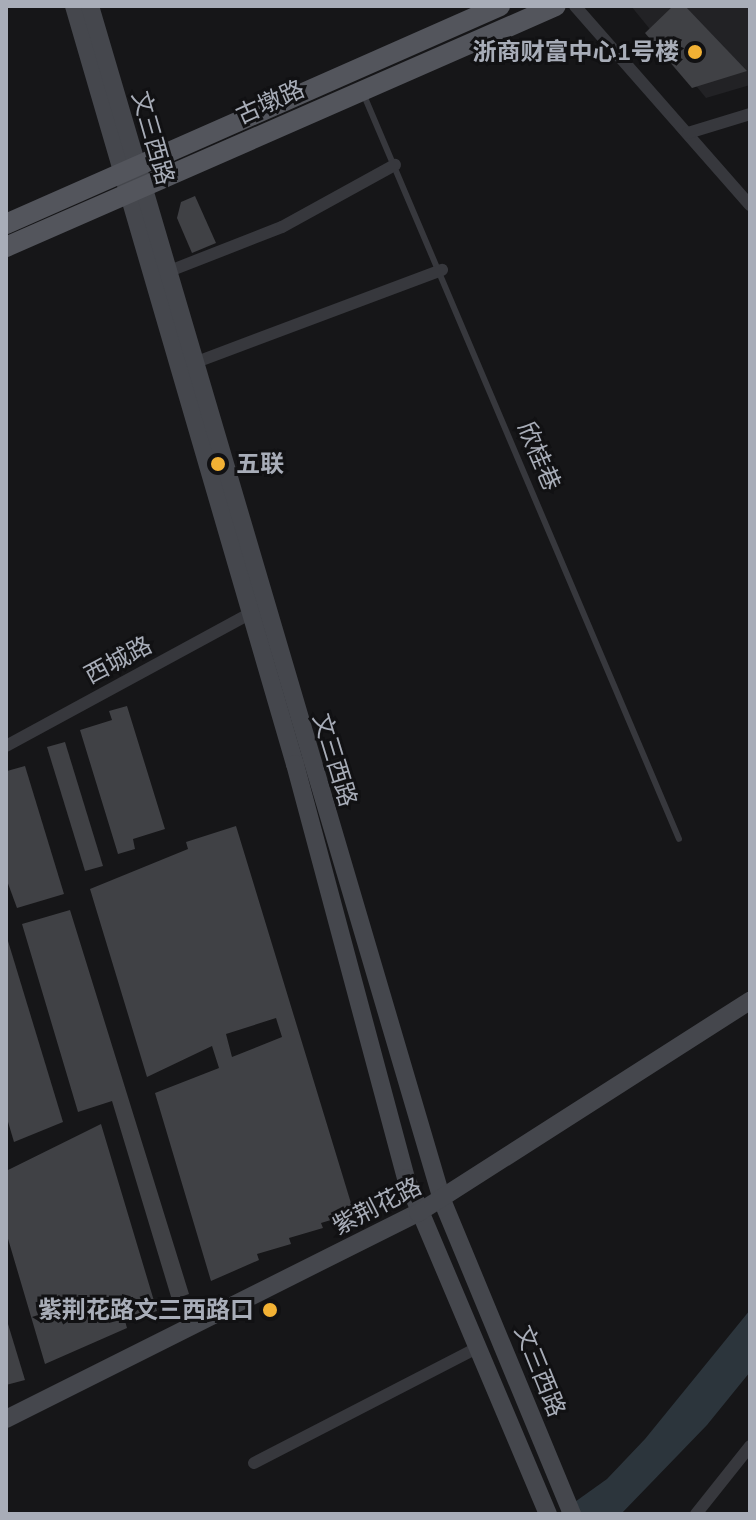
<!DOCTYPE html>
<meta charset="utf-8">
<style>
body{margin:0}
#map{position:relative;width:756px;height:1520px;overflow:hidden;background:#161618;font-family:Mulish,"Noto Sans SC",sans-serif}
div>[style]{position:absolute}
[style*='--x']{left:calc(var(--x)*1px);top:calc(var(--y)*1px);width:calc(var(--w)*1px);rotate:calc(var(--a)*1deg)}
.built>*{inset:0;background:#222225}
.water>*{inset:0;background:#2c353c}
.building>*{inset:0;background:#404145}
.lane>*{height:6px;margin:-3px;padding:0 3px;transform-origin:3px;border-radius:3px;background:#37383d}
.street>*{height:12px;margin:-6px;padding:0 6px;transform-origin:6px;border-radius:6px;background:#37383d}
.secondary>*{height:18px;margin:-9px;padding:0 9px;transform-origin:9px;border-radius:9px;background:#45474d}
.primary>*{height:20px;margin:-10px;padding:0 10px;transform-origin:10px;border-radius:10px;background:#53555c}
.dots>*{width:22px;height:22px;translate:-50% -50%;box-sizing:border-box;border:4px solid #111113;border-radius:50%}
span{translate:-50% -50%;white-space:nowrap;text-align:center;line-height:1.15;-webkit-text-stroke:6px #111113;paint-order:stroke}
.poi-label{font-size:24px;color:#a8adb8;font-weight:700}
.right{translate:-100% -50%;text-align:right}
.left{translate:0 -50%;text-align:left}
.street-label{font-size:24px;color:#a8adb8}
.frame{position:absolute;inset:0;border:8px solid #a8adb8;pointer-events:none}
</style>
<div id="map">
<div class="built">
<div style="clip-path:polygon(631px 6px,750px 6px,750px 85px,706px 98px)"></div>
</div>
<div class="water">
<div style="clip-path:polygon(750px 1310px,750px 1372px,707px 1425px,621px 1514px,558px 1514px,607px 1479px,645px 1439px)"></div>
</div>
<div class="building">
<div style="clip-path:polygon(673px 6px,685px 6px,747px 71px,692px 88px,645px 33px)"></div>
<div style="clip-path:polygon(195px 196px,216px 243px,192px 253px,177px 218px,181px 202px)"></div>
<div style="clip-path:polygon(127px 706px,165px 829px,133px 839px,135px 849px,118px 854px,80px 730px,112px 720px,109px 711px)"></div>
<div style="clip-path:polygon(65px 742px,103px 866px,85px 871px,47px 747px)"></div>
<div style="clip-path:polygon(25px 766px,64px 894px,17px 908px,6px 878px,6px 781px,7px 771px)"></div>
<div style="clip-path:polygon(evenodd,236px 826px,354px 1213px,321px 1223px,323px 1228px,289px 1238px,291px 1244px,257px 1254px,259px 1260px,211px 1281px,155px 1093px,219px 1068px,212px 1046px,147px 1077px,90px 889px,188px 849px,186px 842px,236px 826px,276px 1018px,282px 1037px,232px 1057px,226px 1034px,276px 1018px)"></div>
<div style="clip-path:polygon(70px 910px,189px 1294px,172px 1300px,112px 1101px,78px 1112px,22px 924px)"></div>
<div style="clip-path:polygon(8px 941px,63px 1122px,14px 1142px,6px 1115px)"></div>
<div style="clip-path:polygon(101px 1124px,157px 1311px,125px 1321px,127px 1328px,45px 1364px,6px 1232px,6px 1171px)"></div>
<div style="clip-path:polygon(8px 1324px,25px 1380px,6px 1385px,6px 1325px)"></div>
</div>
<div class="lane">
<div style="--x:363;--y:93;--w:810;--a:67.04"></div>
</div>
<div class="street">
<div style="--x:575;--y:6;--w:265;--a:48.7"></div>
<div style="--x:688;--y:133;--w:65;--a:-17"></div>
<div style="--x:167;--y:272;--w:123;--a:-21.4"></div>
<div style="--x:282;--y:227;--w:129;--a:-28.8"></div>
<div style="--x:194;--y:363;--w:265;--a:-20.6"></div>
<div style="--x:6;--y:746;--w:279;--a:-28.5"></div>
<div style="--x:254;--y:1463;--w:253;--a:-27.3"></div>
<div style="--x:696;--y:1514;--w:87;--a:-51.5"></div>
</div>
<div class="secondary">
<div style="--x:74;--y:6;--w:790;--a:73.75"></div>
<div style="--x:295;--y:764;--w:429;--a:75"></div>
<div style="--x:406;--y:1178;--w:365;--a:67.1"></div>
<div style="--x:90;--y:6;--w:1245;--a:73.57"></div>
<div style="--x:442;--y:1200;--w:340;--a:67.5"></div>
<div style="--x:6;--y:1419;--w:461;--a:-26.6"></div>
<div style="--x:418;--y:1213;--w:394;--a:-32.6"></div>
</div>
<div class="primary">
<div style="--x:6;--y:224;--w:540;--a:-23.81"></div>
<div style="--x:6;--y:247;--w:600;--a:-23.66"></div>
</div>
<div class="dots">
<div style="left:695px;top:52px;background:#f2b134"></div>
<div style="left:218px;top:464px;background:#f2b134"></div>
<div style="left:270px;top:1310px;background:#f2b134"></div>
</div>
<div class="poi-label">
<span class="right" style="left:679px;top:52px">浙商财富中心1号楼</span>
<span class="left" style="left:236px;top:464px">五联</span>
<span class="right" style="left:254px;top:1310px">紫荆花路文三西路口</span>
</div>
<div class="street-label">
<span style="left:270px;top:102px;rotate:-24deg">古墩路</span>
<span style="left:153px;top:138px;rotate:74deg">文三西路</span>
<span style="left:539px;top:456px;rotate:67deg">欣桂巷</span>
<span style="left:118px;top:660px;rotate:-28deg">西城路</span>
<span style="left:335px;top:760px;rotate:73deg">文三西路</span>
<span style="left:377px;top:1206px;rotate:-27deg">紫荆花路</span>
<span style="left:540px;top:1371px;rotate:68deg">文三西路</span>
</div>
<div class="frame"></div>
</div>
